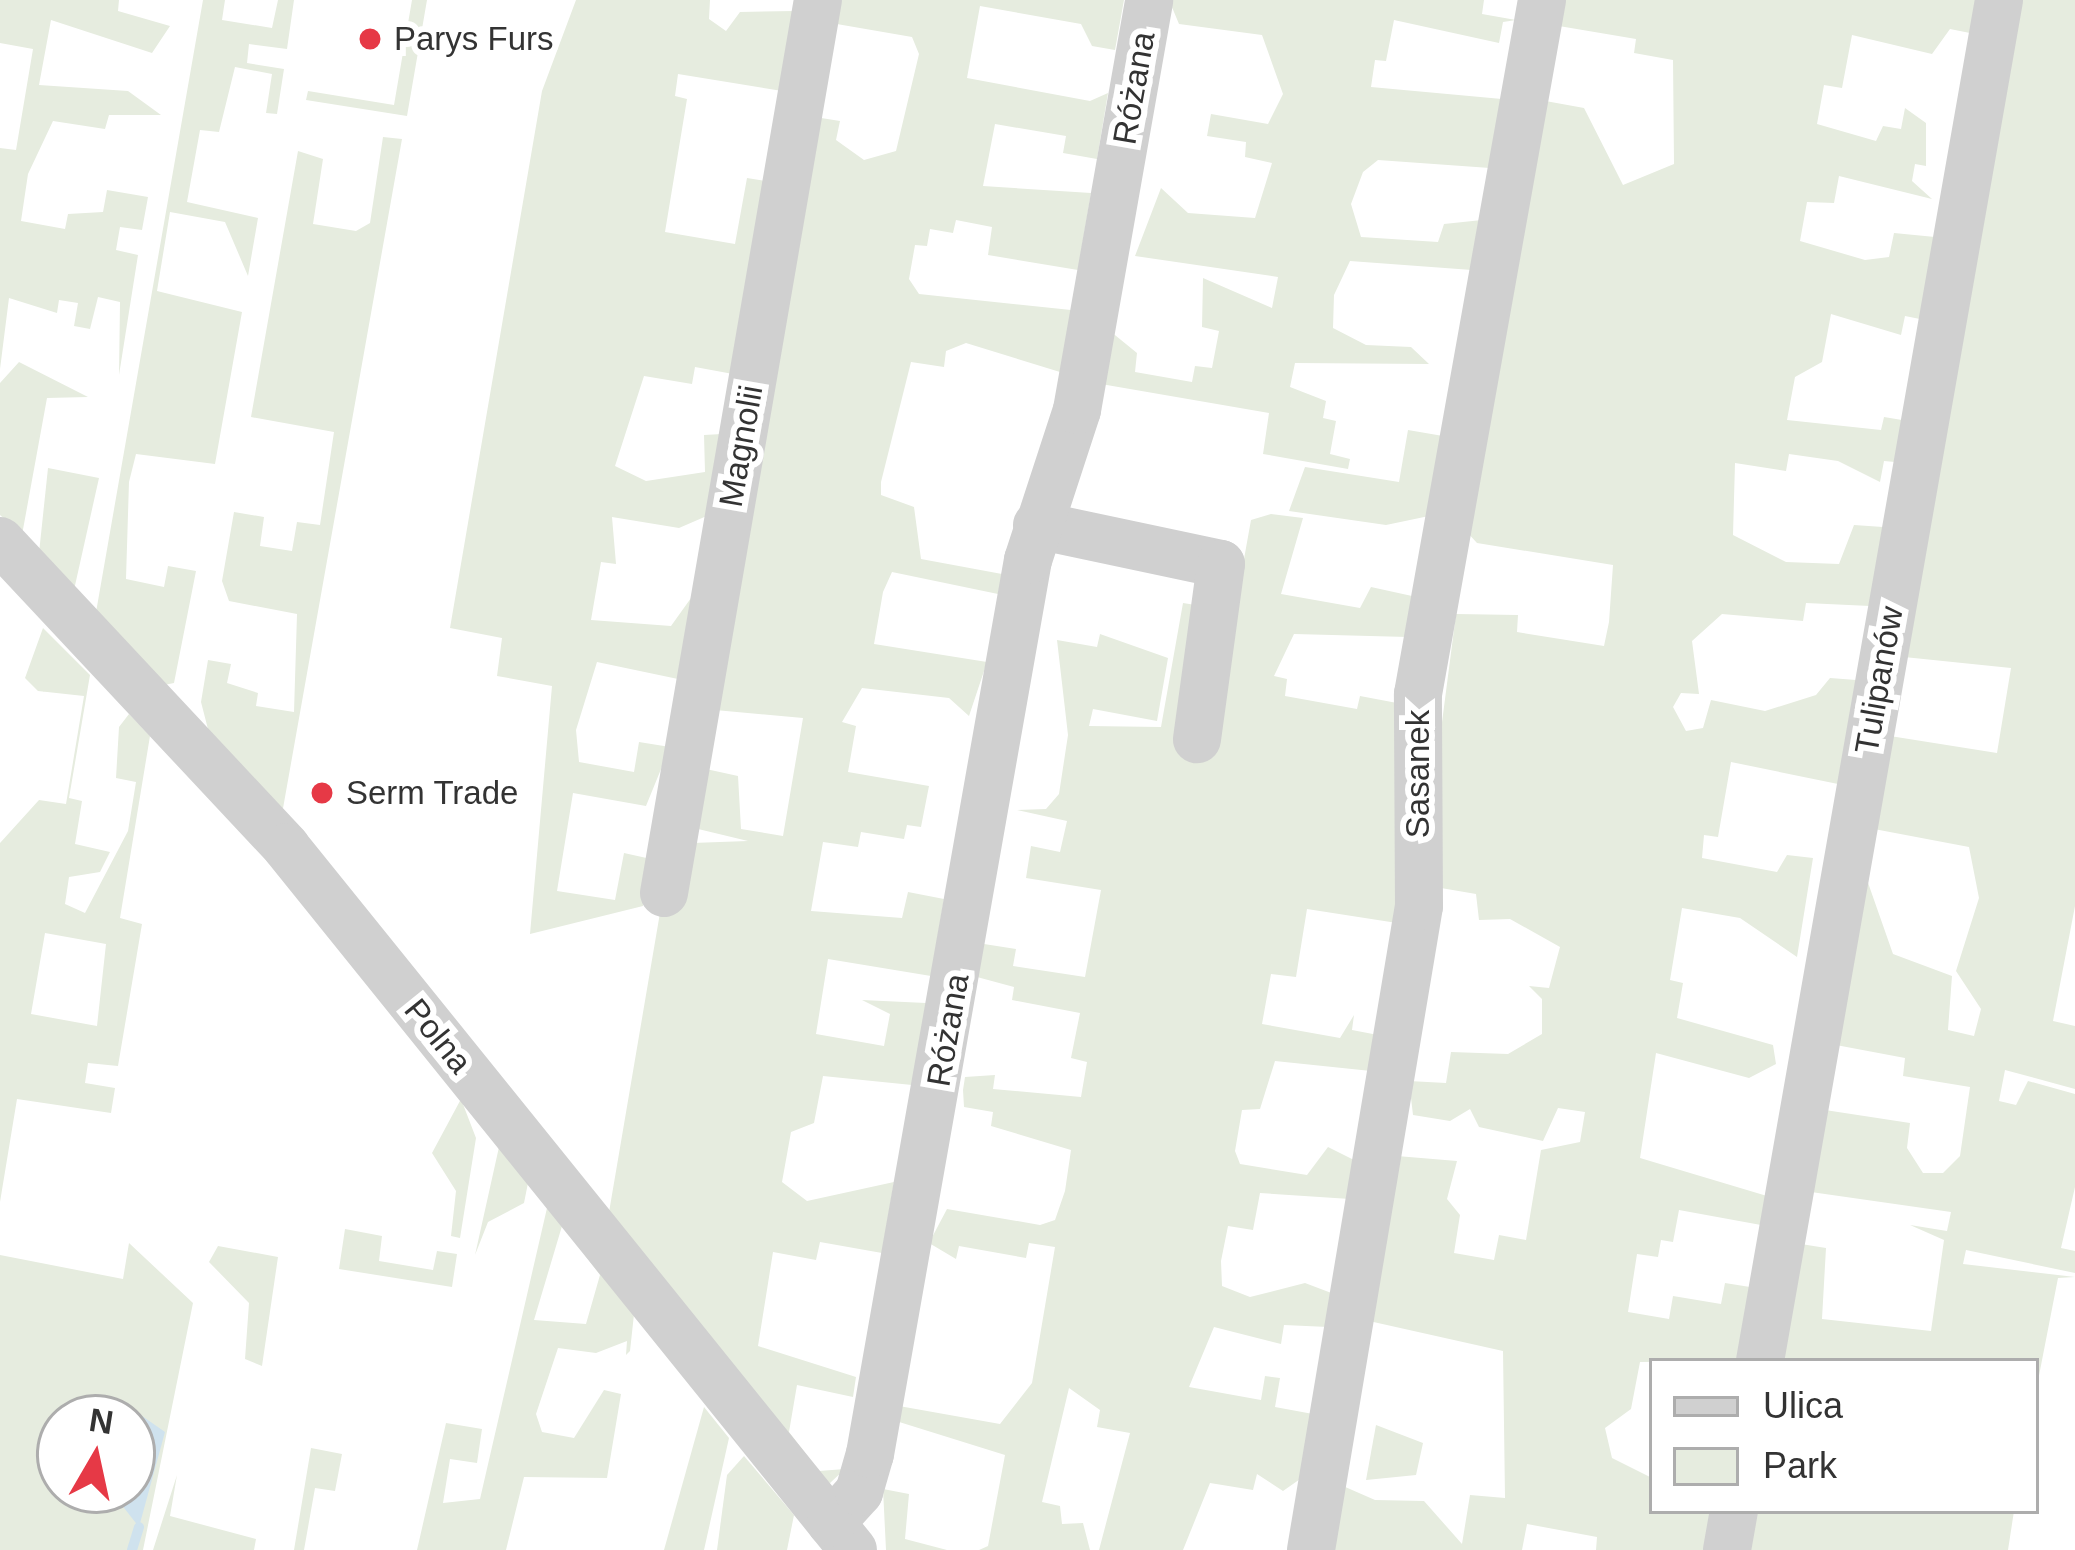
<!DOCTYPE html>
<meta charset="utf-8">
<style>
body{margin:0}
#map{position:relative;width:2075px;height:1550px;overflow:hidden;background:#fff;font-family:Helvetica,sans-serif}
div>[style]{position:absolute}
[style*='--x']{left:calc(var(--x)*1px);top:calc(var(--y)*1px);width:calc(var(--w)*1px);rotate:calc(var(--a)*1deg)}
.green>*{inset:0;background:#e6ecdf}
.water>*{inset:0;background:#cfe2ee}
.stream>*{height:10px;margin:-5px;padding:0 5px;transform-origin:5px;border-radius:5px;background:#cfe2ee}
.minor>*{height:48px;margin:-24px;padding:0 24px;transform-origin:24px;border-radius:24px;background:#d0d0d0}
.dots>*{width:33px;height:33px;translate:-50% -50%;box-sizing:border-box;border:6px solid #fff;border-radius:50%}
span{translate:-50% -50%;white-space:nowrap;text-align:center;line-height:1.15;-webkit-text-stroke:12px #fff;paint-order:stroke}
.poi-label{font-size:33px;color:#333}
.left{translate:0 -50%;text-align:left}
.street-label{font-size:33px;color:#333}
.legend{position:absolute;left:1649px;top:1358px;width:390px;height:156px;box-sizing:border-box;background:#fff;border:3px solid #adadad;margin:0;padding:15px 21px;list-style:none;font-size:36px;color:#333}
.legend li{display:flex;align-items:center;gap:24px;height:60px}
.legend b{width:60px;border:3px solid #adadad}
.north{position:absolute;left:36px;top:1394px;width:120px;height:120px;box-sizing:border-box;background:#fff;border:3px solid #adadad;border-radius:50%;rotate:9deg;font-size:33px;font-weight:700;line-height:48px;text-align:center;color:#333}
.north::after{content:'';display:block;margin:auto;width:42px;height:54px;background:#e63946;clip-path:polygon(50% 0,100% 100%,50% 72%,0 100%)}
</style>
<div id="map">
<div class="green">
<div style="clip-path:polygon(0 0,119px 0,118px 11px,170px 26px,152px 53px,51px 20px,39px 85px,128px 91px,161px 115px,109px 115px,105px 129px,53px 121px,28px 174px,21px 221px,65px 229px,68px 214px,103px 212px,107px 190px,148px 197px,142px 230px,120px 227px,116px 250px,138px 255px,119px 375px,120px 302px,98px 297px,90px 329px,74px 326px,78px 303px,59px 300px,57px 313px,9px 298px,0 369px,0 148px,16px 150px,33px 49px,0 43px)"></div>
<div style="clip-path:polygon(203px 0,225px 0,222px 20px,272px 28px,278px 0,294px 0,287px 49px,249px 44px,247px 63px,284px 69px,277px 114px,266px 113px,272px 74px,235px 67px,219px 132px,200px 130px,187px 202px,258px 218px,248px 276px,225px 222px,170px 212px,157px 291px,242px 312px,215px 464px,136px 454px,129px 482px,126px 579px,164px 587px,168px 566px,196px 571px,174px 683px,159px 686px,95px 618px)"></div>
<div style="clip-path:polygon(412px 0,427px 0,407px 116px,306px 100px,308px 91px,394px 105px)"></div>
<div style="clip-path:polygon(576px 0,710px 0,709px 19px,726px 31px,740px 12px,795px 11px,782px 91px,678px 74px,675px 96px,687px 99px,665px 232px,735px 244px,747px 178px,766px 181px,733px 374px,695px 367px,692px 384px,644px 376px,615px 466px,646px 481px,705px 472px,704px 435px,722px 434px,709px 515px,679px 528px,612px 517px,616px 564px,601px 562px,591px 620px,671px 626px,696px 591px,678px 679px,597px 662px,576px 730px,579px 762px,634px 772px,639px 742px,670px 747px,646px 806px,573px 793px,557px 891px,615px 900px,624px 853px,651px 859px,643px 906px,530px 934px,552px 686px,497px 676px,502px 638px,450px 628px,542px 91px)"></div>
<div style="clip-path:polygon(835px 0,1124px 0,1115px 50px,1092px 46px,1081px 24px,980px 6px,967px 78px,1090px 101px,1108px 93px,1097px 159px,1063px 153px,1066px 136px,995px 124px,983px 186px,1091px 193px,1078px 270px,988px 255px,992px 227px,956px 220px,953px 233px,930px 229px,927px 246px,915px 245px,909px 279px,919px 294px,1071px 310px,1060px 372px,966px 343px,946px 351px,944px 367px,911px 362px,881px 482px,881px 495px,914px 507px,921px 559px,1002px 574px,998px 594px,892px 572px,883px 592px,874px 644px,987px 662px,969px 716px,949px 698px,862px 688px,842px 722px,856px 726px,848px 772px,929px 786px,921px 827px,907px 825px,904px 839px,861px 832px,858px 847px,823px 842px,811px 911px,902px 918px,908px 892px,944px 899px,931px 976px,828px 959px,816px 1034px,884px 1046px,890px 1014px,862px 1000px,926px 1003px,912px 1085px,823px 1076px,814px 1123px,791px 1132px,782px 1182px,807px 1201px,894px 1182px,882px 1253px,820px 1242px,816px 1260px,773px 1252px,758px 1346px,856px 1377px,853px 1397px,797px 1385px,789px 1432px,819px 1471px,845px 1469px,830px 1483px,821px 1481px,607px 1224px,662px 901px,692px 843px,748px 841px,694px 828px,706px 769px,738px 776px,741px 829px,783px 836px,803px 718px,715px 710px,815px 117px,840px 121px,836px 140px,864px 160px,896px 151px,919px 54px,912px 37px,831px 23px)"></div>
<div style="clip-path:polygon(1169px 0,1484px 0,1482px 14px,1516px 20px,1503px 22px,1499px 43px,1394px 20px,1386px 61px,1375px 60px,1371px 87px,1502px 99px,1490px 168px,1378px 160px,1363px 172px,1351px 204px,1361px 237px,1438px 242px,1444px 224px,1482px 220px,1472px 270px,1350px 261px,1334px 295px,1333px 328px,1366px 345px,1411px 347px,1429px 364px,1295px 363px,1290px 387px,1326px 401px,1323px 418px,1336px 421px,1330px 454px,1350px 459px,1348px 469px,1263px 454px,1269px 413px,1101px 384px,1110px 331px,1137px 353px,1135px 372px,1192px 382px,1195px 366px,1212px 368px,1219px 331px,1202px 327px,1203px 278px,1272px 308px,1278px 277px,1135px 256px,1161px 188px,1188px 213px,1255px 218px,1272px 163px,1245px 157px,1246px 142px,1207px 136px,1211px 114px,1268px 124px,1283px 94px,1262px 35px,1179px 24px)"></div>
<div style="clip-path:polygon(1558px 0,1976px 0,1970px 33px,1950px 29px,1932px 54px,1852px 35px,1842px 88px,1824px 85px,1817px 124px,1876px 141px,1883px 126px,1901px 129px,1905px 108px,1926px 123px,1926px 166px,1915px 164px,1912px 181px,1932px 199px,1839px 176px,1834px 203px,1807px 202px,1800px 241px,1865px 260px,1889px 257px,1894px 233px,1935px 237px,1920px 319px,1905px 316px,1901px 335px,1831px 314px,1822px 362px,1795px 377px,1787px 420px,1881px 430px,1884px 417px,1902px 420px,1895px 462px,1884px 461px,1880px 482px,1838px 461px,1789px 454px,1786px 471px,1735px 463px,1733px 535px,1786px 562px,1839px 564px,1854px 525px,1883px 527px,1870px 606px,1806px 603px,1803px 621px,1722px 614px,1692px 641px,1699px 694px,1681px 693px,1673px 707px,1686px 731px,1703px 728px,1711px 700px,1765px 711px,1816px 695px,1830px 678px,1856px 680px,1838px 784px,1731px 762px,1718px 837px,1704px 835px,1702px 858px,1777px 872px,1787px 855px,1813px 858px,1797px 957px,1740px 918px,1682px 908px,1670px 980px,1683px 983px,1677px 1018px,1773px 1045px,1776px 1064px,1749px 1078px,1656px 1053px,1640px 1158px,1767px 1196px,1761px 1225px,1679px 1210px,1673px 1242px,1661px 1240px,1658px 1257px,1637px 1254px,1628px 1312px,1669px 1319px,1673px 1296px,1721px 1304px,1725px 1283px,1750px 1287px,1738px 1361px,1640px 1362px,1631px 1409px,1605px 1428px,1612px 1458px,1652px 1478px,1652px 1511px,1711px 1511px,1704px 1550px,1596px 1550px,1597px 1537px,1527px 1524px,1522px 1550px,1331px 1550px,1343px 1486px,1375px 1500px,1424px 1501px,1462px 1544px,1470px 1495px,1505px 1498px,1503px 1351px,1369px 1321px,1397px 1156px,1457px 1161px,1447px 1199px,1460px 1215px,1454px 1253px,1494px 1260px,1499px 1235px,1526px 1240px,1541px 1150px,1580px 1142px,1585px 1112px,1558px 1108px,1543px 1141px,1479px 1127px,1470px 1109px,1450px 1121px,1413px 1115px,1409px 1081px,1446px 1083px,1451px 1052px,1508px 1054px,1542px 1034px,1542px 999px,1529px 986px,1549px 988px,1560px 947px,1510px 919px,1479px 920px,1476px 894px,1441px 888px,1433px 792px,1456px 614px,1518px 615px,1517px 632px,1604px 646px,1609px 622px,1613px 565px,1477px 543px,1466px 531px,1540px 100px,1584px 108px,1623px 185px,1674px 164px,1673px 60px,1634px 53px,1636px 39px,1553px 25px)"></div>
<div style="clip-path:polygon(2019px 0,2075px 0,2075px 906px,2053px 1021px,2075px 1026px,2075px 1089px,2005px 1070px,1999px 1101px,2016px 1105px,2028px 1081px,2075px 1094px,2075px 1187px,2061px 1248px,2075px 1251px,2075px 1273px,1966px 1250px,1963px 1264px,2075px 1277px,2058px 1278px,2036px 1391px,2036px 1361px,1781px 1361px,1801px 1244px,1826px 1248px,1822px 1319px,1931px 1331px,1944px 1240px,1910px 1225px,1947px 1231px,1951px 1212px,1811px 1192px,1825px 1110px,1910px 1123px,1907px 1148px,1923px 1173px,1943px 1173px,1960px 1156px,1970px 1087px,1903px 1076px,1905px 1058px,1836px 1045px,1866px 877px,1893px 954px,1952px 976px,1948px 1030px,1974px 1036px,1981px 1009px,1956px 971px,1979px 898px,1969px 847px,1874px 829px,1890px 736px,1997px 753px,2011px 668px,1904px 657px)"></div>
<div style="clip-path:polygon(383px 137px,402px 139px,282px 814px,210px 737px,201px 702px,208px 660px,231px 664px,227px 683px,258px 693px,256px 706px,294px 712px,297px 614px,229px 601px,222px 581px,234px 512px,264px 517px,260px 546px,292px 551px,297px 522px,320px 525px,334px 432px,251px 417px,298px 151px,323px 159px,313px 224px,356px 231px,370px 223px)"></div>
<div style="clip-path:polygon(19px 362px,88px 397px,47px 398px,22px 535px,0 515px,0 383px)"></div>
<div style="clip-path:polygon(1408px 430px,1443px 436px,1429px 516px,1386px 525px,1289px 511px,1305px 467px,1399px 482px)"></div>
<div style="clip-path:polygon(48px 468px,99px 478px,74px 590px,39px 553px)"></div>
<div style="clip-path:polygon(1271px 514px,1303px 518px,1281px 594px,1360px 608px,1371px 587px,1412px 596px,1408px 637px,1294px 634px,1274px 676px,1287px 679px,1285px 696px,1357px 709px,1360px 696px,1397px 703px,1397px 923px,1307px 909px,1296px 977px,1271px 974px,1262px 1024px,1340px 1038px,1354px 1015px,1352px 1030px,1378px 1035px,1371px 1071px,1275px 1061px,1260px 1109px,1242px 1110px,1235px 1151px,1240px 1164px,1307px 1175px,1328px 1147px,1356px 1161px,1350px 1199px,1260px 1193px,1253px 1230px,1228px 1226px,1221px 1261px,1222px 1286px,1250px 1297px,1305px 1283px,1334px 1294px,1328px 1327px,1284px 1325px,1281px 1344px,1214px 1327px,1189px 1387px,1261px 1400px,1265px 1376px,1280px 1378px,1275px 1407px,1313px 1414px,1303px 1477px,1283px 1491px,1257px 1474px,1253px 1490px,1210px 1483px,1183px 1550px,1099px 1550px,1130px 1433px,1097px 1427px,1100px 1410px,1069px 1388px,1042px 1502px,1060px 1506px,1062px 1524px,1083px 1523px,1090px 1550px,979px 1550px,988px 1546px,1005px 1455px,896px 1421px,899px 1406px,1000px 1424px,1032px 1383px,1055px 1247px,1029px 1243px,1026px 1258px,959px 1246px,956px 1259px,929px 1243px,947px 1209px,1040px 1225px,1055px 1220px,1065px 1191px,1071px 1150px,991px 1126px,993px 1112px,964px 1107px,963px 1090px,965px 1077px,995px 1075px,993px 1089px,1081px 1097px,1087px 1062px,1071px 1058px,1080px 1013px,1012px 1000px,1014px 987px,977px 977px,984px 944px,1016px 949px,1013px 966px,1085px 977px,1101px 890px,1026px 878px,1031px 846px,1060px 852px,1067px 821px,1017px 810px,1046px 809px,1059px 794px,1068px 735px,1057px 640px,1097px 647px,1100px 634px,1168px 658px,1157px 721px,1093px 709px,1089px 726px,1161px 727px,1183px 603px,1208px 607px,1210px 748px,1251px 520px)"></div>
<div style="clip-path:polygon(evenodd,43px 628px,90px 675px,69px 798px,82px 801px,75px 844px,110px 852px,100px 872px,69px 877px,65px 904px,85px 913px,128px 831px,136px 782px,116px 778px,119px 727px,129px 714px,150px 736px,120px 918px,142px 924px,118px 1066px,88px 1063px,85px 1083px,115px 1088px,111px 1113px,17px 1099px,0 1202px,0 843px,39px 800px,66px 804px,84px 696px,38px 691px,25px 678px,43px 628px,45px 933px,106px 944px,97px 1026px,31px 1014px,45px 933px)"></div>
<div style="clip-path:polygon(461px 1099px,476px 1138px,460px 1238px,451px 1236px,456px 1191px,432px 1153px)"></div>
<div style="clip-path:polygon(499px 1147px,528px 1183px,524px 1203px,488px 1222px,475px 1255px)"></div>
<div style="clip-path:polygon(547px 1208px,562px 1226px,534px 1320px,586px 1324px,600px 1275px,584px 1254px,635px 1305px,630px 1351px,626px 1355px,627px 1341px,596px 1353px,558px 1348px,536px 1414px,542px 1432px,574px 1438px,604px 1390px,621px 1394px,607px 1478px,524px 1477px,506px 1550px,417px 1550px,446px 1423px,482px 1429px,477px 1463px,450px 1459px,443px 1503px,480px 1499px)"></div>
<div style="clip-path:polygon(345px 1229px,382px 1236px,379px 1261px,433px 1270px,437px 1251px,457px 1254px,452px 1287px,339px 1269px)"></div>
<div style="clip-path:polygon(evenodd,129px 1243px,193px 1303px,143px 1550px,0 1550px,0 1255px,123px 1279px,129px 1243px,60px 1418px,132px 1418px,132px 1490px,60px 1490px,60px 1418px)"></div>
<div style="clip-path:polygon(218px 1246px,278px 1257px,262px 1366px,245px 1359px,249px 1303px,209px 1262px)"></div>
<div style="clip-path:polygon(704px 1407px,729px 1438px,704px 1550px,664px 1550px)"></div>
<div style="clip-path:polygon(1376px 1425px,1423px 1443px,1416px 1475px,1366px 1480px)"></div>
<div style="clip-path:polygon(311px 1448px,342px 1454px,335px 1491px,315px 1488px,304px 1550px,294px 1550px)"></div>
<div style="clip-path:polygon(744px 1456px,794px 1515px,787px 1550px,717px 1550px,727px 1475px)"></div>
<div style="clip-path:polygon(177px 1475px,170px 1516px,256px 1539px,254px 1550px,153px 1550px)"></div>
<div style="clip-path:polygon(883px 1489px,909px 1494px,905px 1539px,947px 1550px,886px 1550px)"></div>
<div style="clip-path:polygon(1755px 1511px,2014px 1511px,2008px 1550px,1748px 1550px)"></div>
</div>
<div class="water">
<div style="clip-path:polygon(135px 1411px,165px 1432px,139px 1527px,110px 1490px,132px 1490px,132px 1418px,118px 1418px)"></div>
</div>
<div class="stream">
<div style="--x:132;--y:1550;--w:24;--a:-73"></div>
</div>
<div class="minor">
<div style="--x:1037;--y:525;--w:188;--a:12"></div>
<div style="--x:1221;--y:564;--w:177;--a:97.8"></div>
<div style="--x:0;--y:541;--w:419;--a:46.9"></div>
<div style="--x:286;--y:847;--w:903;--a:51.11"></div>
<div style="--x:664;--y:893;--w:906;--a:-80.22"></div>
<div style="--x:1760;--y:1361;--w:1382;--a:-80.04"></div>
<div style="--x:831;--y:1523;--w:42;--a:-47.9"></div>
<div style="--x:859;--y:1492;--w:40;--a:-74"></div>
<div style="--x:870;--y:1454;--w:908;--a:-79.98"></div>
<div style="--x:1028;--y:560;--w:158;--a:-71.9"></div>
<div style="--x:1077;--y:410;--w:416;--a:-80"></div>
<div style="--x:1311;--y:1550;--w:653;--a:-80.48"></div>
<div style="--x:1419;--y:906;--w:212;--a:-90.3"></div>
<div style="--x:1418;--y:694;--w:705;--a:-79.87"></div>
<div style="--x:1727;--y:1550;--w:40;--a:-80"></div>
</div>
<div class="dots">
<div style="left:370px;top:39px;background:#e63946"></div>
<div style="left:322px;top:793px;background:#e63946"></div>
</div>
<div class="poi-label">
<span class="left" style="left:394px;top:39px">Parys Furs</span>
<span class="left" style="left:346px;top:793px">Serm Trade</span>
</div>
<div class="street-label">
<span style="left:1134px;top:88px;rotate:-80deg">Różana</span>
<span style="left:741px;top:446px;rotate:-80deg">Magnolii</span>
<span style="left:1879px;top:680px;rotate:-80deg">Tulipanów</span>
<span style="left:1418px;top:774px;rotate:-90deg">Sasanek</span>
<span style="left:948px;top:1030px;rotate:-80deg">Różana</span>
<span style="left:438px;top:1036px;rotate:51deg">Polna</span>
</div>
<ul class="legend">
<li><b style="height:15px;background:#d0d0d0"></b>Ulica</li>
<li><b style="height:33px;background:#e6ecdf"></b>Park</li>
</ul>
<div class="north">N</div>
</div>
